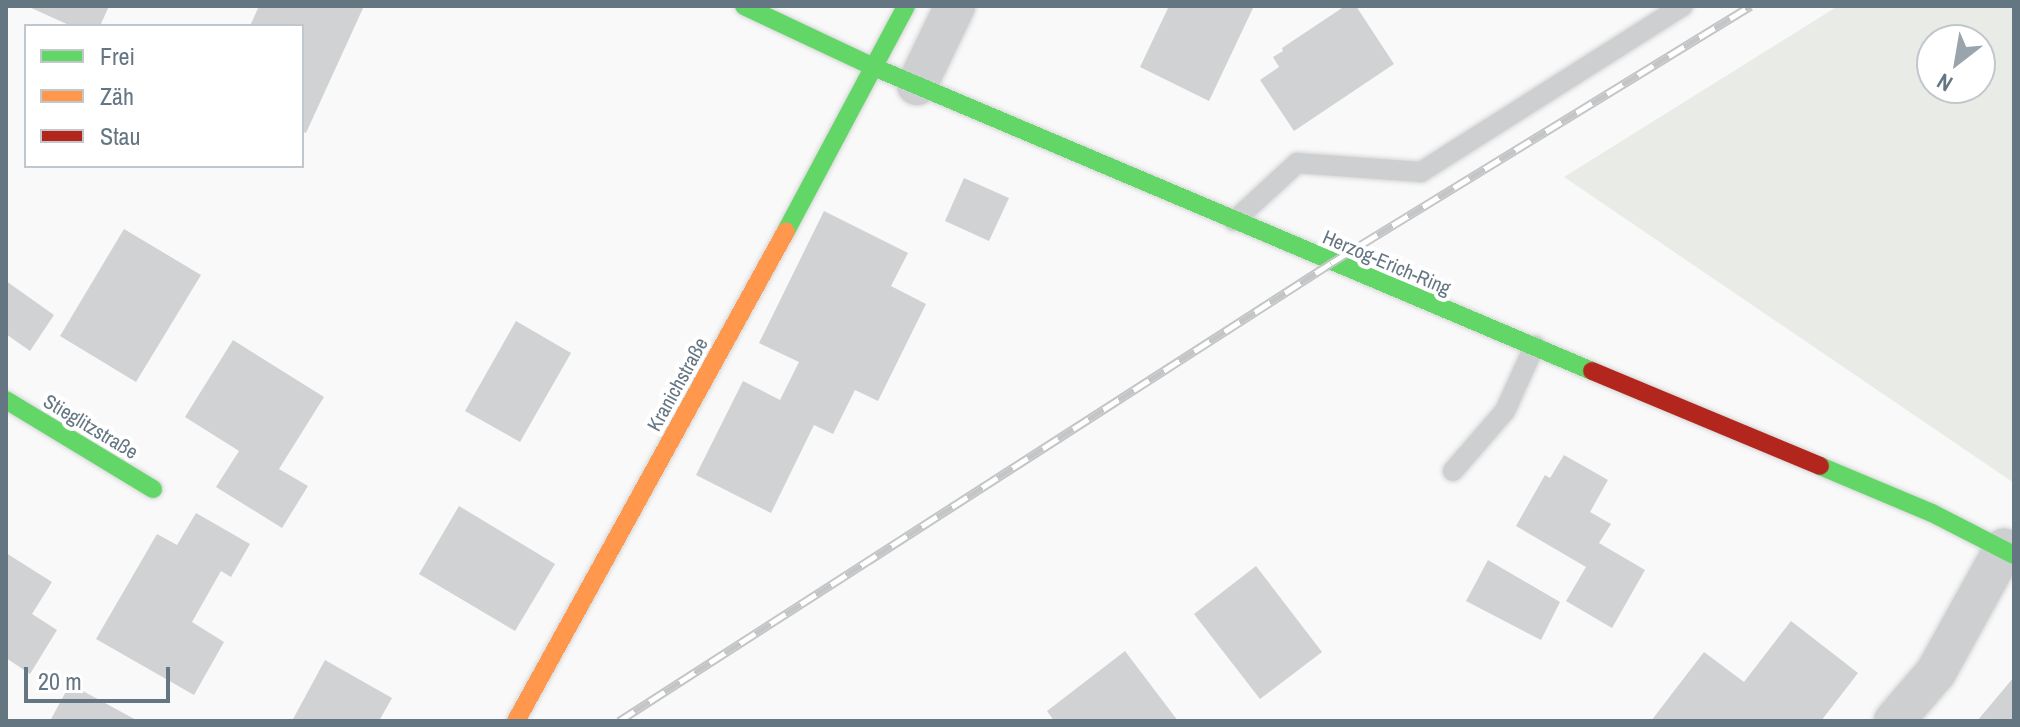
<!DOCTYPE html>
<meta charset="utf-8">
<style>
body{margin:0}
#map{position:relative;width:2020px;height:727px;overflow:hidden;background:#f9f9f9;font-family:"Archivo Narrow",sans-serif}
div>[style]{position:absolute}
[style*='--x']{left:calc(var(--x)*1px);top:calc(var(--y)*1px);width:calc(var(--w)*1px);rotate:calc(var(--a)*1deg)}
.green>*{inset:0;background:#e8ebe6}
.building>*{inset:0;background:#d0d2d3}
.roads{filter:drop-shadow(0 0 2px #d5d6d7) drop-shadow(0 0 2px #d5d6d7)}
.lane>*{height:20px;margin:-10px;padding:0 10px;transform-origin:10px;border-radius:10px;background:#cecfd0}
.street>*{height:40px;margin:-20px;padding:0 20px;transform-origin:20px;border-radius:20px;background:#cecfd0}
.fast>*{height:18px;margin:-9px;padding:0 9px;transform-origin:9px;border-radius:9px;background:#63d668}
.slow>*{height:18px;margin:-9px;padding:0 9px;transform-origin:9px;border-radius:9px;background:#ff974d}
.jam>*{height:18px;margin:-9px;padding:0 9px;transform-origin:9px;border-radius:9px;background:#b3261e}
.rail>*{height:9px;margin-top:-4.5px;transform-origin:0;background:repeating-linear-gradient(90deg,#fff 0 18px,#c3c5c6 0 36px);box-sizing:border-box;border-block:2px solid #c3c5c6}
span{translate:-50% -50%;white-space:nowrap;text-align:center;line-height:1.15;-webkit-text-stroke:8px #fff;paint-order:stroke}
.street-label{font-size:20px;color:#657683}
.frame{position:absolute;inset:0;border:8px solid #657683;pointer-events:none}
.legend{position:absolute;left:24px;top:24px;width:280px;height:144px;box-sizing:border-box;background:#fff;border:2px solid #c1c8cd;margin:0;padding:10px 14px;list-style:none;font-size:24px;color:#657683}
.legend li{display:flex;align-items:center;gap:16px;height:40px}
.legend b{width:40px;border:2px solid #c1c8cd}
.north{position:absolute;left:1916px;top:24px;width:80px;height:80px;box-sizing:border-box;background:#fff;border:2px solid #c1c8cd;border-radius:50%;rotate:211deg;font-size:22px;font-weight:700;line-height:32px;text-align:center;color:#657683}
.north::after{content:'';display:block;margin:auto;width:28px;height:36px;background:#99a4ac;clip-path:polygon(50% 0,100% 100%,50% 72%,0 100%)}
.scale{position:absolute;left:24px;top:667px;width:146px;height:36px;box-sizing:border-box;border:4px solid #657683;border-top:0;padding-left:10px;font-size:24px;line-height:28px;white-space:nowrap;color:#657683;-webkit-text-stroke:6px #fff;paint-order:stroke}
</style>
<div id="map">
<div class="green">
<div style="clip-path:polygon(evenodd,1838px 6px,2014px 6px,2014px 483px,1564px 177px,1838px 6px,1932px 40px,1980px 40px,1980px 88px,1932px 88px,1932px 40px)"></div>
</div>
<div class="building">
<div style="clip-path:polygon(27px 6px,109px 6px,100px 26px,71px 26px)"></div>
<div style="clip-path:polygon(259px 6px,364px 6px,306px 133px,302px 131px,302px 26px,250px 26px)"></div>
<div style="clip-path:polygon(1169px 6px,1254px 6px,1209px 101px,1140px 67px)"></div>
<div style="clip-path:polygon(1345px 6px,1356px 6px,1394px 64px,1294px 131px,1260px 80px,1279px 67px,1273px 57px,1283px 51px,1282px 48px)"></div>
<div style="clip-path:polygon(964px 178px,1009px 198px,989px 241px,945px 221px)"></div>
<div style="clip-path:polygon(824px 211px,908px 253px,891px 286px,926px 304px,878px 401px,855px 390px,833px 434px,814px 425px,771px 513px,696px 475px,743px 381px,780px 400px,799px 362px,759px 343px)"></div>
<div style="clip-path:polygon(124px 229px,201px 275px,136px 382px,60px 336px)"></div>
<div style="clip-path:polygon(6px 281px,54px 315px,30px 351px,6px 334px)"></div>
<div style="clip-path:polygon(516px 321px,571px 353px,520px 442px,465px 411px)"></div>
<div style="clip-path:polygon(233px 340px,324px 397px,279px 469px,308px 486px,282px 528px,216px 487px,239px 451px,185px 417px)"></div>
<div style="clip-path:polygon(1564px 455px,1608px 480px,1590px 512px,1611px 524px,1599px 543px,1645px 570px,1612px 628px,1566px 601px,1586px 567px,1516px 526px,1545px 475px,1550px 478px)"></div>
<div style="clip-path:polygon(459px 506px,555px 564px,515px 631px,419px 574px)"></div>
<div style="clip-path:polygon(196px 513px,250px 544px,231px 577px,221px 571px,192px 622px,224px 642px,194px 695px,96px 639px,157px 534px,177px 545px)"></div>
<div style="clip-path:polygon(6px 553px,52px 582px,32px 614px,57px 630px,30px 674px,6px 658px)"></div>
<div style="clip-path:polygon(1488px 560px,1560px 602px,1541px 640px,1466px 601px)"></div>
<div style="clip-path:polygon(1256px 566px,1322px 652px,1260px 699px,1194px 614px)"></div>
<div style="clip-path:polygon(1791px 621px,1858px 673px,1821px 721px,1651px 721px,1704px 652px,1744px 682px)"></div>
<div style="clip-path:polygon(1125px 651px,1178px 721px,1054px 721px,1047px 711px)"></div>
<div style="clip-path:polygon(325px 660px,392px 698px,379px 721px,292px 721px)"></div>
<div style="clip-path:polygon(2014px 677px,2014px 721px,1977px 721px)"></div>
<div style="clip-path:polygon(70px 684px,138px 721px,50px 721px)"></div>
</div>
<div class="roads">
<div class="lane">
<div style="--x:1234;--y:221;--w:86;--a:-42.6"></div>
<div style="--x:1297;--y:163;--w:124;--a:4.2"></div>
<div style="--x:1421;--y:172;--w:310;--a:-32.4"></div>
<div style="--x:1453;--y:471;--w:79;--a:-49.1"></div>
<div style="--x:1505;--y:411;--w:72;--a:-65.6"></div>
</div>
<div class="street">
<div style="--x:917;--y:85;--w:88;--a:-64.3"></div>
<div style="--x:1894;--y:721;--w:65;--a:-49.4"></div>
<div style="--x:1936;--y:672;--w:141;--a:-61.1"></div>
</div>
<div class="fast">
<div style="--x:744;--y:6;--w:146;--a:25.2"></div>
<div style="--x:876;--y:68;--w:777;--a:22.94"></div>
<div style="--x:786;--y:231;--w:255;--a:-61.9"></div>
<div style="--x:6;--y:400;--w:172;--a:31.2"></div>
<div style="--x:1820;--y:466;--w:121;--a:22.8"></div>
<div style="--x:1932;--y:513;--w:92;--a:27.1"></div>
</div>
<div class="slow">
<div style="--x:516;--y:721;--w:559;--a:-61.14"></div>
</div>
<div class="jam">
<div style="--x:1592;--y:371;--w:247;--a:22.6"></div>
</div>
</div>
<div class="rail">
<div style="--x:619;--y:721;--w:847;--a:-32.75"></div>
<div style="--x:1331;--y:263;--w:492;--a:-31.5"></div>
</div>
<div class="street-label">
<span style="left:1387px;top:262px;rotate:23deg">Herzog-Erich-Ring</span>
<span style="left:677px;top:384px;rotate:-61deg">Kranichstraße</span>
<span style="left:91px;top:426px;rotate:31deg">Stieglitzstraße</span>
</div>
<div class="frame"></div>
<ul class="legend">
<li><b style="height:10px;background:#63d668"></b>Frei</li>
<li><b style="height:10px;background:#ff974d"></b>Zäh</li>
<li><b style="height:10px;background:#b3261e"></b>Stau</li>
</ul>
<div class="north">N</div>
<div class="scale">20 m</div>
</div>
